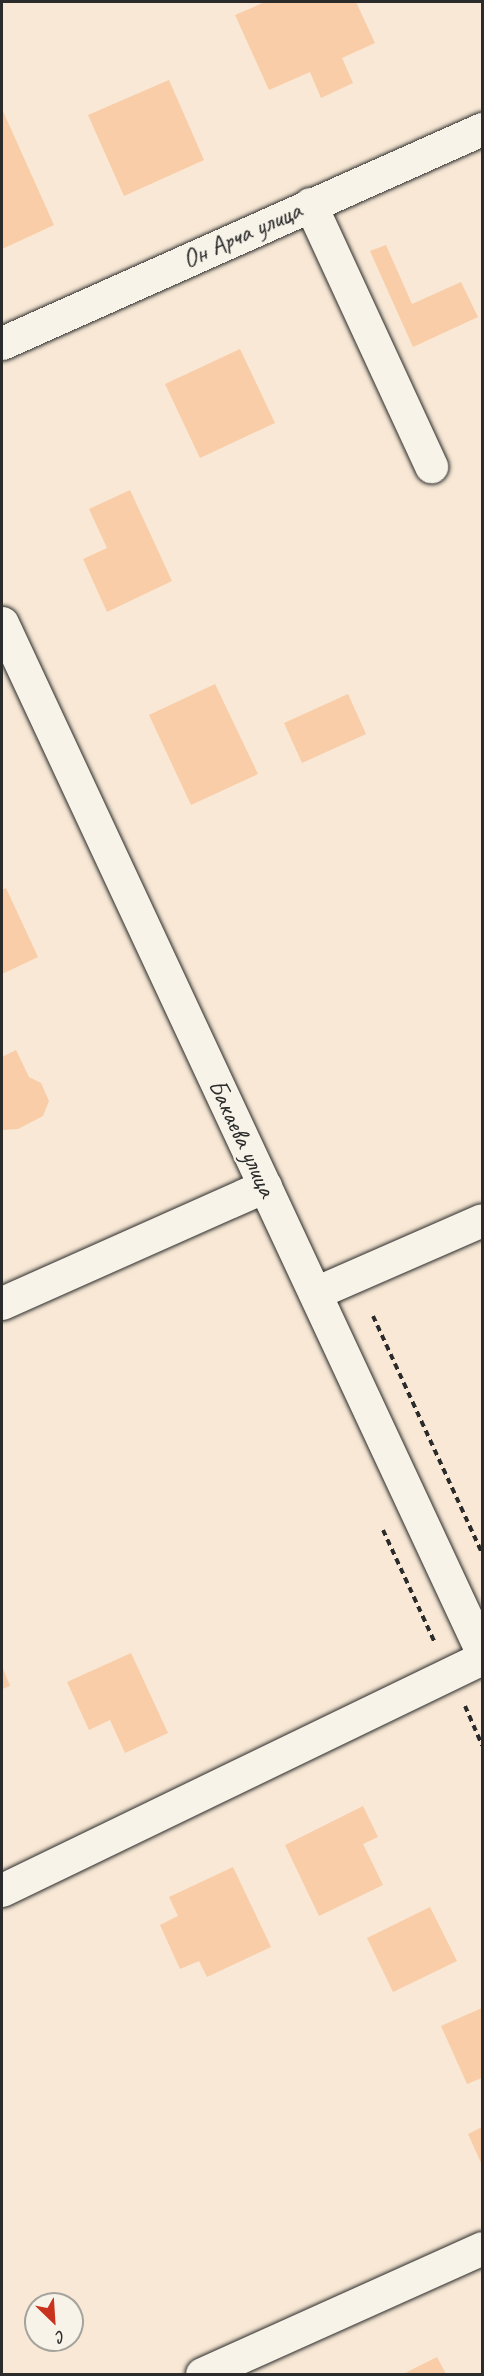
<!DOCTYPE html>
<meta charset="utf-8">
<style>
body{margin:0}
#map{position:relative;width:484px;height:2376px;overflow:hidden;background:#f8e8d5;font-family:Caveat,sans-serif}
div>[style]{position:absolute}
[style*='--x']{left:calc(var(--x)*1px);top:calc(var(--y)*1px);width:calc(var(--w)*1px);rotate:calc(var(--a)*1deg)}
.building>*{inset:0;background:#f9cda8}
.path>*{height:4px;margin-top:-2px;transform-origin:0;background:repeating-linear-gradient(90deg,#2b2b2b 0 6px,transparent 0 10.5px)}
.roads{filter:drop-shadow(0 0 2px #2b2b2b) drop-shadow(0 0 2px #2b2b2b)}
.minor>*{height:33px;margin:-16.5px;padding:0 16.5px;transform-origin:16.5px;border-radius:16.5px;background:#f7f3e8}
span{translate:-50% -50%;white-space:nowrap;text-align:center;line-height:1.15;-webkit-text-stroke:4.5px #f7f3e8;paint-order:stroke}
.street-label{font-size:26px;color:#2b2b2b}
.frame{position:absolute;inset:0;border:3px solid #2b2b2b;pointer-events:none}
.north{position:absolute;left:24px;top:2292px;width:60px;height:60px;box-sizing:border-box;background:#f7f3e8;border:2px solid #a5a39c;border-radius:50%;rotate:155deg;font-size:16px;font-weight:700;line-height:24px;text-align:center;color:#2b2b2b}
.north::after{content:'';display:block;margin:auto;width:21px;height:27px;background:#c8321e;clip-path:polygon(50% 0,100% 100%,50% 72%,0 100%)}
</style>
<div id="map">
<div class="building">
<div style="clip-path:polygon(265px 2px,356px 2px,375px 43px,342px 58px,353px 83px,321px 98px,310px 72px,269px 90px,235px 15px)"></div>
<div style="clip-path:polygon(169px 80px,204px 160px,124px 196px,88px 115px)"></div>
<div style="clip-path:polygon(2px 109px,54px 225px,2px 249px)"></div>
<div style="clip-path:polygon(386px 245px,412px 304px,461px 282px,478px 317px,413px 347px,370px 251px)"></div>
<div style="clip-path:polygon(240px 349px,275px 423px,200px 458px,165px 384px)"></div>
<div style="clip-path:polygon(130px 490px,172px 581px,107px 612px,83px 559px,107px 548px,89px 509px)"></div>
<div style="clip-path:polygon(215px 684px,258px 774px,191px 805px,149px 715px)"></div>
<div style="clip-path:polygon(348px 694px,366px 734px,302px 763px,284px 723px)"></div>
<div style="clip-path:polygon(6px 888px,38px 957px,2px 974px,2px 890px)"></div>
<div style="clip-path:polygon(16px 1050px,29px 1077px,41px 1083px,49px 1101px,43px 1116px,18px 1129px,2px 1130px,2px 1057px)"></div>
<div style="clip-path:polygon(131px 1653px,168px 1733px,125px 1753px,110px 1720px,89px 1730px,67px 1682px)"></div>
<div style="clip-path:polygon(2px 1666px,10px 1686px,2px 1689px)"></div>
<div style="clip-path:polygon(363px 1806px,378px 1837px,363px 1844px,383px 1885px,319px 1916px,285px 1845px)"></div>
<div style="clip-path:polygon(233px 1867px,271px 1947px,207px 1977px,199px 1961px,180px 1969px,160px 1925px,178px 1916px,169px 1897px)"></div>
<div style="clip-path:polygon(430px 1907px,457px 1961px,393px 1992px,367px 1938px)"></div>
<div style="clip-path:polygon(482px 2008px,482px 2078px,467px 2084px,441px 2026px)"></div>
<div style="clip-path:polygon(482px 2127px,482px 2165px,468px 2134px)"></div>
<div style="clip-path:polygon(437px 2357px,446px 2374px,403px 2374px)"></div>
</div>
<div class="path">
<div style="--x:373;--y:1316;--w:261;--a:65.3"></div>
<div style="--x:383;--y:1530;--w:124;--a:65.3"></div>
<div style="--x:465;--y:1706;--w:43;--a:66.4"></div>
</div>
<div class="roads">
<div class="minor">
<div style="--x:310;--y:204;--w:289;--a:65.2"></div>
<div style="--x:2;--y:343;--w:526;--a:-24.03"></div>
<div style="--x:2;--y:623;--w:1135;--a:64.99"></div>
<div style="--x:315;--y:1293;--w:182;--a:-23.6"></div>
<div style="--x:2;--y:1303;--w:288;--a:-24"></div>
<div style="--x:2;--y:1890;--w:533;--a:-25.8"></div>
<div style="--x:202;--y:2374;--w:307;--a:-24.2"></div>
</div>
</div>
<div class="street-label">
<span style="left:242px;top:235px;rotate:-24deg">Он Арча улица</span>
<span style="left:242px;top:1138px;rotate:65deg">Бакаева улица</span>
</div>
<div class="frame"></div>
<div class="north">С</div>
</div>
